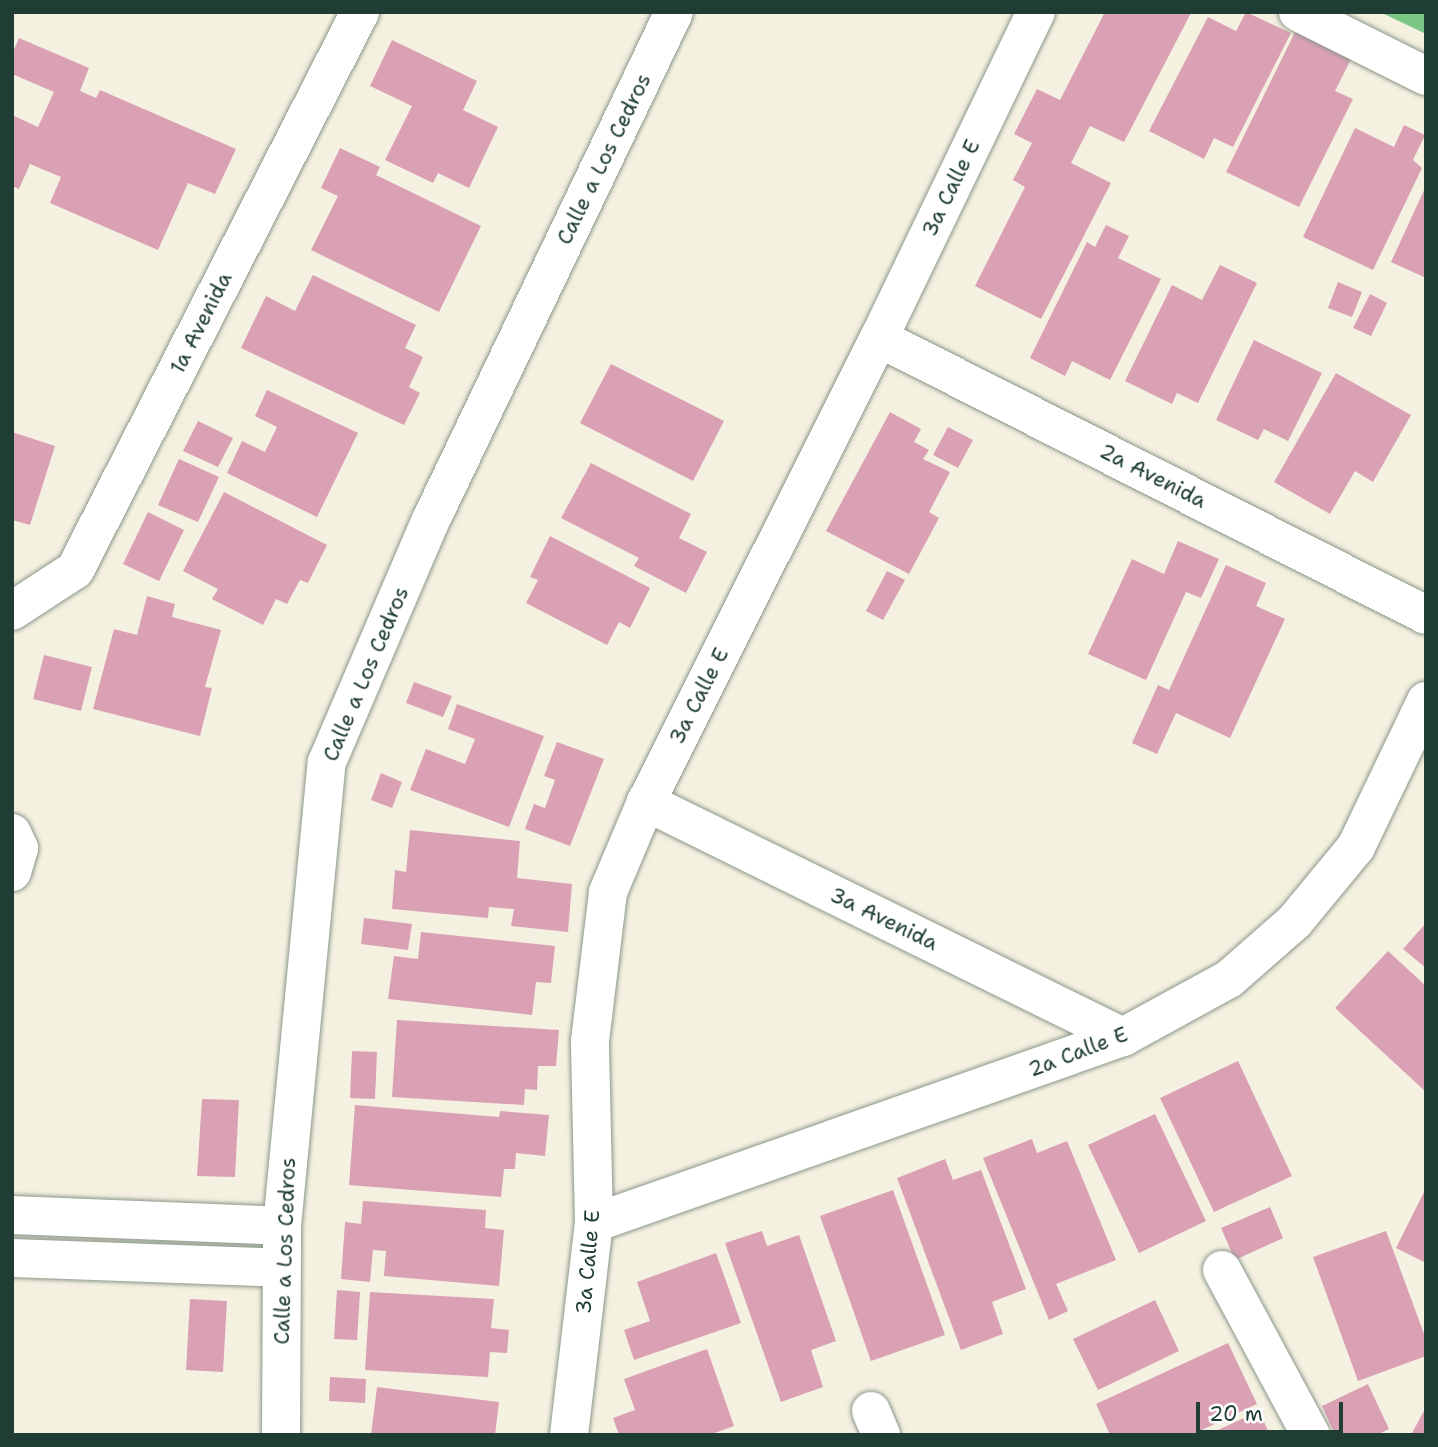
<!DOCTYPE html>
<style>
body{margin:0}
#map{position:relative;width:1438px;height:1447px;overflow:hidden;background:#f5f1e0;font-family:"Shantell Sans",sans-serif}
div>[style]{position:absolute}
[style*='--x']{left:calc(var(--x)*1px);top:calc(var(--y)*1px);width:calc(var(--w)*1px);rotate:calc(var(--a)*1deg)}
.green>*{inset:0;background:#79c685}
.building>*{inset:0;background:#daa1b5}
.roads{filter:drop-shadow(0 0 2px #8a978a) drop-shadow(0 0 2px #8a978a)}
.minor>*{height:38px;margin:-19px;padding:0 19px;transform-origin:19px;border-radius:19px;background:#fff}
span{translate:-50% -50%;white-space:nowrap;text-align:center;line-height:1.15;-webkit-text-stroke:6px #fff;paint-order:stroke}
.street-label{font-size:21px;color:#1f3d34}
.frame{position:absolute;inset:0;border:14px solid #1f3d34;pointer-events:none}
.scale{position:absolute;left:1196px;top:1402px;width:147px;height:32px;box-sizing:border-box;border:4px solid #1f3d34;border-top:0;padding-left:9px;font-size:21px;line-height:24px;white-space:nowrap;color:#1f3d34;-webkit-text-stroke:5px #fff;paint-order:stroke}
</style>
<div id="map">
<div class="green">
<div style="clip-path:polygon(1380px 12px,1426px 12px,1426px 34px)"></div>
</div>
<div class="building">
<div style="clip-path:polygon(1105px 12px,1191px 13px,1124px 142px,1090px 126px,1071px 163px,1111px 183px,1041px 319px,975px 286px,1025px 187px,1013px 180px,1032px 143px,1014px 134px,1037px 89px,1060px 100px)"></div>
<div style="clip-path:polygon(1246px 12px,1291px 33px,1233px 147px,1214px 138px,1204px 159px,1149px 131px,1208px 17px,1236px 31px)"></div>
<div style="clip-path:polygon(1295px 32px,1351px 59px,1335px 91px,1353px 99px,1299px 207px,1226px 172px)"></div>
<div style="clip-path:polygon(19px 38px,89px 68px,80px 91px,96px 98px,100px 90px,236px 149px,215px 194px,188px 183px,158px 250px,50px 203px,61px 177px,30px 164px,19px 189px,12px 186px,12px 115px,38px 127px,54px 92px,12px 74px,12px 54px)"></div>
<div style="clip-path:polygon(392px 40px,477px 81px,463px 110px,498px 127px,469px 188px,438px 173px,433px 183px,385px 160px,412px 106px,370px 86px)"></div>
<div style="clip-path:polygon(1404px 125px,1425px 135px,1413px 160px,1422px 168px,1373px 270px,1303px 237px,1355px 128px,1394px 147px)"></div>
<div style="clip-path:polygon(340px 148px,380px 167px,376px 175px,481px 226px,439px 312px,311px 250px,338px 196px,321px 188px)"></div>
<div style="clip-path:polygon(1426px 186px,1426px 278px,1391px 262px)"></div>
<div style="clip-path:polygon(1106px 225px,1129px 236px,1118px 258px,1161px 279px,1110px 380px,1072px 361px,1065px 376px,1030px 358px,1087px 242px,1095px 247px)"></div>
<div style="clip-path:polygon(1220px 265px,1257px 283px,1198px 403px,1177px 393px,1172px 404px,1125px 381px,1172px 285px,1202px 300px)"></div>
<div style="clip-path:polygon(313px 275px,416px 325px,405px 348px,423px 357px,409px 387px,420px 393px,404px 425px,241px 348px,266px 296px,295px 311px)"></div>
<div style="clip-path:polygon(1338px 282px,1362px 292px,1352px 317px,1328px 308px)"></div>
<div style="clip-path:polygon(1370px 294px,1387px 303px,1371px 336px,1353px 328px)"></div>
<div style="clip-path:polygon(1254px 340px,1322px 373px,1288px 441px,1264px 429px,1258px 440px,1216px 420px)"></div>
<div style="clip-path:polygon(611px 364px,724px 421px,693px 481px,580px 423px)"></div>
<div style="clip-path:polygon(1336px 373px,1411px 415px,1373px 482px,1355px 471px,1330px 514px,1274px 482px)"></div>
<div style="clip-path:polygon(267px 390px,358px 433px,317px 517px,227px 473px,242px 441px,265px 452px,277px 427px,255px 416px)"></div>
<div style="clip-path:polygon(890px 412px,921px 429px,914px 442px,929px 450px,923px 459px,950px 472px,929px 512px,939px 518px,909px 574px,826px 531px)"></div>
<div style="clip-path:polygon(198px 421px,233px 438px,218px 467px,183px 451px)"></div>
<div style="clip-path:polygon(948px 427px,973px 440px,958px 468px,933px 455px)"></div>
<div style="clip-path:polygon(12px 432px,55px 446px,30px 525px,12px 520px)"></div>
<div style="clip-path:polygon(179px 459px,219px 477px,198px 522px,158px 505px)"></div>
<div style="clip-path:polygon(591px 463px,691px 514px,679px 538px,707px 552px,686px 593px,634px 566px,639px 558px,561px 518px)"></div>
<div style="clip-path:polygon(224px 492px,327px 545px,308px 583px,300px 580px,287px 604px,276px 599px,263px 625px,212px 599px,218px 589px,183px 571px)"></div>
<div style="clip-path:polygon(148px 512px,184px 530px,159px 581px,123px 564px)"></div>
<div style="clip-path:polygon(550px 536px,650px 588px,630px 628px,619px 622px,607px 645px,526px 603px,538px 580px,530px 577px)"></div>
<div style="clip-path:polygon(1178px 541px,1219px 559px,1201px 598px,1186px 592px,1146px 680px,1088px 654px,1132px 559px,1164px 574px)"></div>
<div style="clip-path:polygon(1226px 565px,1266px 583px,1256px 606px,1285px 619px,1230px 738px,1176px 713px,1157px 754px,1132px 743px,1158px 685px,1169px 690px)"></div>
<div style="clip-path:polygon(887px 571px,905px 580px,883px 620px,866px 611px)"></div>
<div style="clip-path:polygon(147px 596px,175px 604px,172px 617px,221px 630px,205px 687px,212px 688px,200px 736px,93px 709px,114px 629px,137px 635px)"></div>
<div style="clip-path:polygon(44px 655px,92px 667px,81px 711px,33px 699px)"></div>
<div style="clip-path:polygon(414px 682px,452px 696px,443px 717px,406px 703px)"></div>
<div style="clip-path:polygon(457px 704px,544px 736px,509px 827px,410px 790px,426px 749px,465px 764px,475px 739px,448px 729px)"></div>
<div style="clip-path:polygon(557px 742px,604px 759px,570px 846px,525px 829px,534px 804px,545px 808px,555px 780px,544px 776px)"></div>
<div style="clip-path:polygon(381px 773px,402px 782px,392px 808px,371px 800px)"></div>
<div style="clip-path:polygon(410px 830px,520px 841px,517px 878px,572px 884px,568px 932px,511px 926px,514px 909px,489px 907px,488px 918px,392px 909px,395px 870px,406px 872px)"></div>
<div style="clip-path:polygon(364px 918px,412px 924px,408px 950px,361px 944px)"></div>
<div style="clip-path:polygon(1426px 923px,1426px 968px,1403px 949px)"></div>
<div style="clip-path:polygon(421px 932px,555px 946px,551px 983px,536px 982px,532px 1015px,388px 999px,394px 956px,418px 959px)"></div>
<div style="clip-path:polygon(1388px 951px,1426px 986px,1426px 1092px,1335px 1008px)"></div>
<div style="clip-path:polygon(397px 1020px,559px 1030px,556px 1066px,538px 1066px,537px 1090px,525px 1089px,524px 1105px,392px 1097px)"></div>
<div style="clip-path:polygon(352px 1051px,377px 1052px,375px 1099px,350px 1098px)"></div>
<div style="clip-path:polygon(1238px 1061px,1292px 1176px,1214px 1212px,1160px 1098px)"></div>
<div style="clip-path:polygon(202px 1099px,239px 1100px,235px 1177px,197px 1176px)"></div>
<div style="clip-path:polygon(355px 1105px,499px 1117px,500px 1111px,549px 1115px,545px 1156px,516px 1153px,515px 1169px,504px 1169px,501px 1197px,349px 1185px)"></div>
<div style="clip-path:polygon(1155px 1114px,1206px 1221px,1139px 1253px,1088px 1145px)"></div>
<div style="clip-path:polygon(1032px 1139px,1037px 1153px,1067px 1141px,1116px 1260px,1056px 1284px,1068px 1311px,1049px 1320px,983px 1158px)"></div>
<div style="clip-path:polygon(945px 1159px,953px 1180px,981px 1170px,1026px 1289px,992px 1302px,1003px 1334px,961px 1350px,897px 1178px)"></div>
<div style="clip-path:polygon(1426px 1188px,1426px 1263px,1396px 1248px)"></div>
<div style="clip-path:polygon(893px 1190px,945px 1335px,871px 1361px,820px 1216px)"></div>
<div style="clip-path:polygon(363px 1201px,486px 1210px,485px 1228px,504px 1230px,499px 1286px,384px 1276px,386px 1251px,373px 1250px,370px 1282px,341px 1279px,345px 1222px,361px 1224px)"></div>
<div style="clip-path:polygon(1270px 1207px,1283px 1238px,1235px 1260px,1221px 1228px)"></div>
<div style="clip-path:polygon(762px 1231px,767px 1246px,799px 1235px,836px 1341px,811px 1350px,823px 1387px,781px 1402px,725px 1243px)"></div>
<div style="clip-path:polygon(1386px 1231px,1426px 1339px,1426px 1356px,1358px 1381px,1313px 1257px)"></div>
<div style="clip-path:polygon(716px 1253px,741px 1323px,634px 1360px,624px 1330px,650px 1321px,637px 1282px)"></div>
<div style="clip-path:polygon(337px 1290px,360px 1292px,357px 1340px,334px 1339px)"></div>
<div style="clip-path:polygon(370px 1292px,494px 1299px,491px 1328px,509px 1330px,507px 1353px,490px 1352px,488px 1377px,365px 1370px)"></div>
<div style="clip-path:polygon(190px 1299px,227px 1301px,223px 1372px,186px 1370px)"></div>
<div style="clip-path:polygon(1155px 1300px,1179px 1351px,1098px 1390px,1073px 1339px)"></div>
<div style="clip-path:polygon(1228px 1343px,1257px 1404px,1191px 1435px,1110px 1435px,1096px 1404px)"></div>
<div style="clip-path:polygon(707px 1349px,734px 1426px,709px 1435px,619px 1435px,613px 1418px,635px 1410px,624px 1379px)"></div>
<div style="clip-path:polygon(330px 1377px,366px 1379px,365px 1403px,329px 1401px)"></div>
<div style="clip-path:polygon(1368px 1384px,1389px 1429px,1377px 1435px,1335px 1435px,1322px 1406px)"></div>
<div style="clip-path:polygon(377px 1387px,499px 1402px,495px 1435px,371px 1435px)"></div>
<div style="clip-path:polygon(1426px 1407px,1426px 1435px,1411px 1435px)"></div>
<div style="clip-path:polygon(1259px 1411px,1270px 1435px,1207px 1435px)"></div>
</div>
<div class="roads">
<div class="minor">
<div style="--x:1298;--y:12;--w:143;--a:26.6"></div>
<div style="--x:879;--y:338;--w:613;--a:26.86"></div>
<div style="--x:12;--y:611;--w:75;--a:-33.1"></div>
<div style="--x:75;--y:570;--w:627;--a:-62.94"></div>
<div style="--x:646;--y:802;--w:532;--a:26.23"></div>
<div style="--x:12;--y:833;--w:17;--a:65"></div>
<div style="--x:19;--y:848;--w:25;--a:106"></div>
<div style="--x:12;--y:1215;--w:270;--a:2.3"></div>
<div style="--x:594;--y:1223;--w:561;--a:-19.37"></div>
<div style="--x:1123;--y:1037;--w:121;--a:-28.7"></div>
<div style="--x:1229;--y:979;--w:88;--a:-41.3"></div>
<div style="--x:1295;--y:921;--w:96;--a:-50.5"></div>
<div style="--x:1356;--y:847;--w:162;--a:-64.4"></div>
<div style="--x:12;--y:1258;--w:269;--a:2.1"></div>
<div style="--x:1222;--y:1270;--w:187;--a:61.7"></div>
<div style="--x:871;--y:1411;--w:26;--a:67"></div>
<div style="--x:281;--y:1435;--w:209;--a:-89.7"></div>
<div style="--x:282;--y:1226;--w:466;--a:-84.5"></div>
<div style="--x:327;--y:762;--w:261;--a:-66.8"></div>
<div style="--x:430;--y:522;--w:565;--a:-64.43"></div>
<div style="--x:569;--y:1435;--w:213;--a:-83.3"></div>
<div style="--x:594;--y:1223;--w:182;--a:-91.3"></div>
<div style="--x:590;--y:1041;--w:150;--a:-83.1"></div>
<div style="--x:608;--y:892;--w:98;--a:-67.1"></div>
<div style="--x:646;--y:802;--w:519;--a:-63.34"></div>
<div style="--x:879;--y:338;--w:362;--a:-64.3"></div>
</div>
</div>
<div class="street-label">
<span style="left:604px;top:159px;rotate:-64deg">Calle a Los Cedros</span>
<span style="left:951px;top:188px;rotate:-64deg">3a Calle E</span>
<span style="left:201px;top:323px;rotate:-63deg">1a Avenida</span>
<span style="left:1153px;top:476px;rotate:27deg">2a Avenida</span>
<span style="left:366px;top:674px;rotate:-67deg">Calle a Los Cedros</span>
<span style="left:699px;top:696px;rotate:-63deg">3a Calle E</span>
<span style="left:884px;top:919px;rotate:26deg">3a Avenida</span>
<span style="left:1078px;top:1052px;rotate:-21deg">2a Calle E</span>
<span style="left:285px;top:1251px;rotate:-88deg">Calle a Los Cedros</span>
<span style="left:588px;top:1262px;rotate:-85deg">3a Calle E</span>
</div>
<div class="frame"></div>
<div class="scale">20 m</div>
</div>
